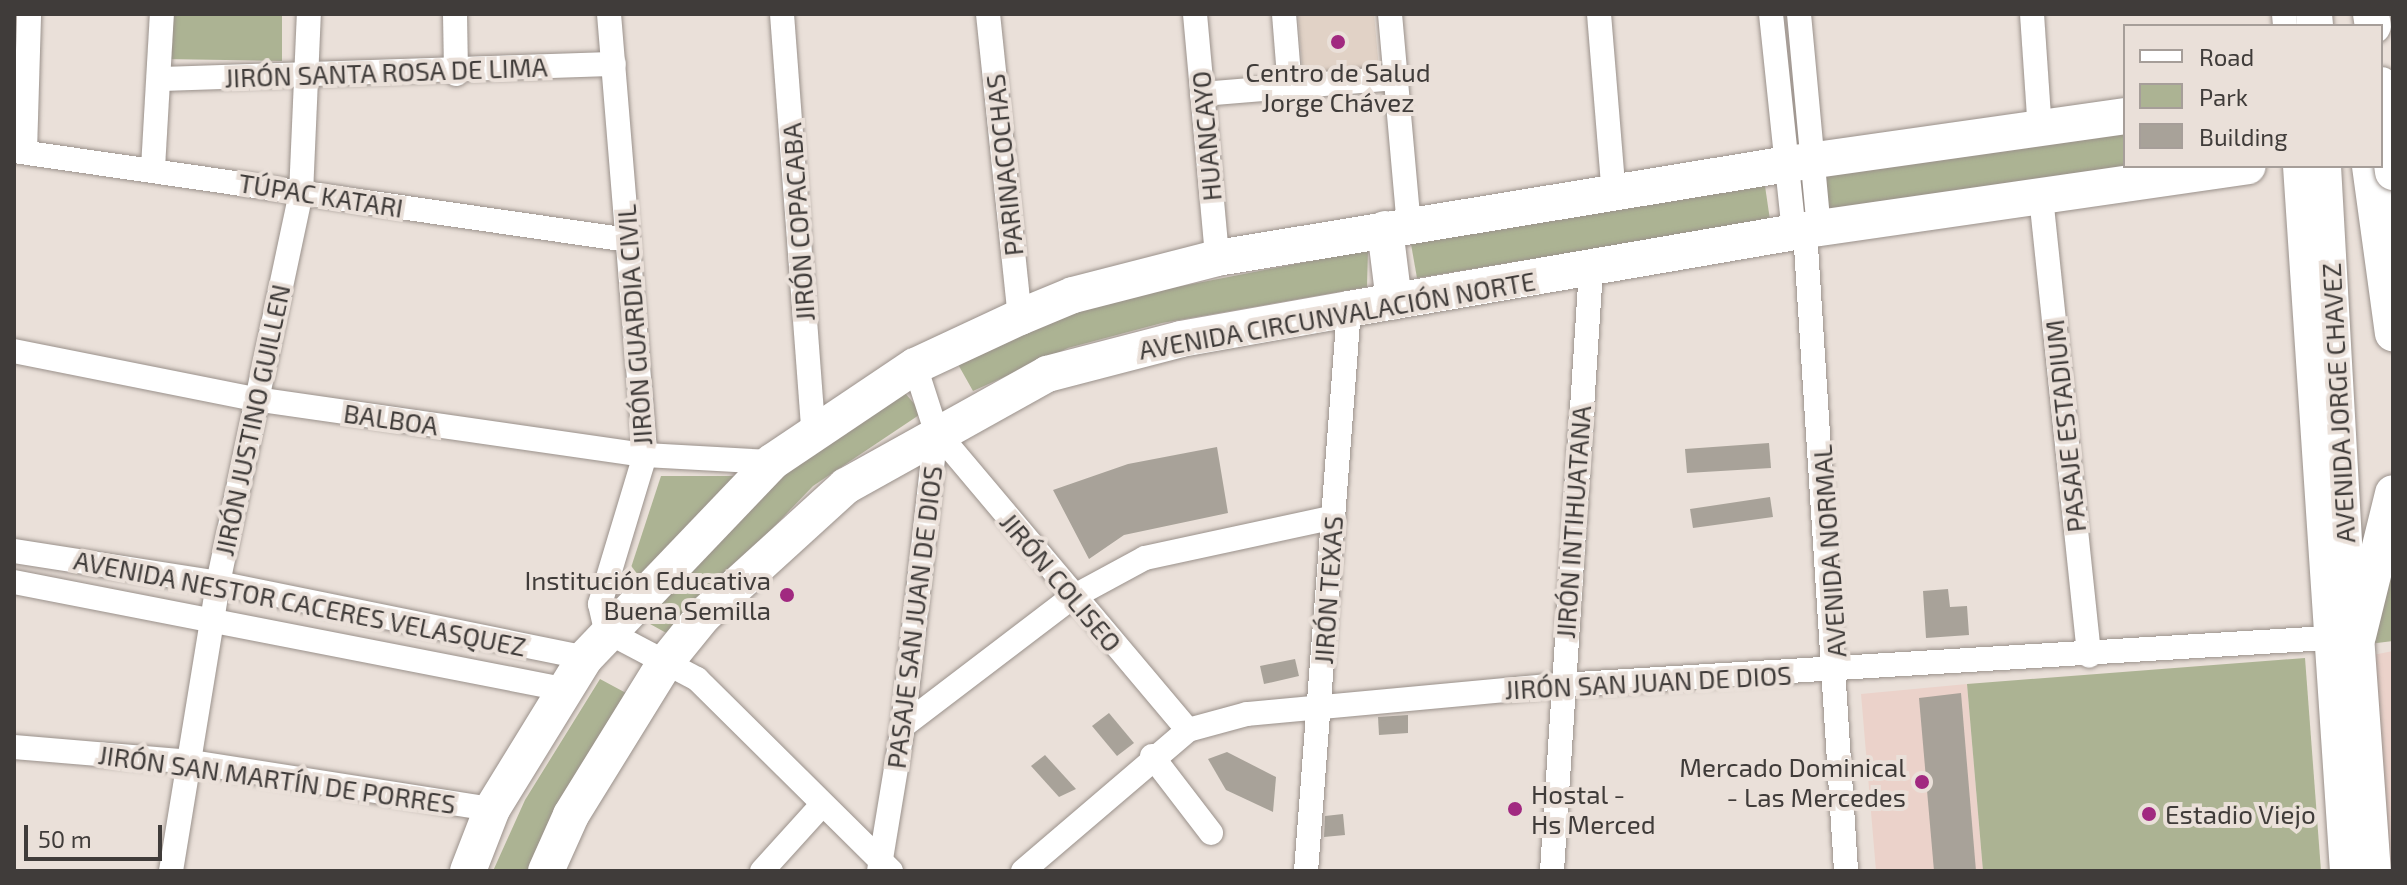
<!DOCTYPE html>
<meta charset="utf-8">
<style>
body{margin:0}
#map{position:relative;width:2407px;height:885px;overflow:hidden;background:#eae0d9;font-family:"Exo 2",sans-serif}
div>[style]{position:absolute}
[style*='--x']{left:calc(var(--x)*1px);top:calc(var(--y)*1px);width:calc(var(--w)*1px);rotate:calc(var(--a)*1deg)}
.commercial>*{inset:0;background:#ebd2ca}
.built>*{inset:0;background:#e1d2c6}
.green>*{inset:0;background:#acb393}
.building>*{inset:0;background:#a8a299}
.roads{filter:drop-shadow(0 0 2px #9a918b) drop-shadow(0 0 2px #9a918b)}
.minor>*{height:24px;margin:-12px;padding:0 12px;transform-origin:12px;border-radius:12px;background:#fff}
.major>*{height:32px;margin:-16px;padding:0 16px;transform-origin:16px;border-radius:16px;background:#fff}
.highway>*{height:36px;margin:-18px;padding:0 18px;transform-origin:18px;border-radius:18px;background:#fff}
.bridges{filter:drop-shadow(0 0 2px #9a918b) drop-shadow(0 0 2px #9a918b)}
.highway-bridge>*{height:36px;margin:-18px;padding:0 18px;transform-origin:18px;border-radius:18px;background:#fff}
.dots>*{width:22px;height:22px;translate:-50% -50%;box-sizing:border-box;border:4px solid #eae0d9;border-radius:50%}
span{translate:-50% -50%;white-space:nowrap;text-align:center;line-height:1.15;-webkit-text-stroke:8px #eae0d9;paint-order:stroke}
.street-label{font-size:26px;color:#403c3a}
.poi-label{font-size:26px;color:#403c3a}
.right{translate:-100% -50%;text-align:right}
.left{translate:0 -50%;text-align:left}
.frame{position:absolute;inset:0;border:16px solid #403c3a;pointer-events:none}
.legend{position:absolute;left:2123px;top:24px;width:260px;height:144px;box-sizing:border-box;background:#eae0d9;border:2px solid #a69e99;margin:0;padding:10px 14px;list-style:none;font-size:24px;color:#403c3a}
.legend li{display:flex;align-items:center;gap:16px;height:40px}
.legend b{width:40px;border:2px solid #a69e99}
.scale{position:absolute;left:24px;top:825px;width:138px;height:36px;box-sizing:border-box;border:4px solid #403c3a;border-top:0;padding-left:10px;font-size:24px;line-height:28px;white-space:nowrap;color:#403c3a;-webkit-text-stroke:6px #eae0d9;paint-order:stroke}
</style>
<div id="map">
<div class="commercial">
<div style="clip-path:polygon(2393px 651px,2393px 871px,2388px 871px,2373px 655px)"></div>
<div style="clip-path:polygon(1967px 684px,1983px 871px,1876px 871px,1861px 694px)"></div>
</div>
<div class="built">
<div style="clip-path:polygon(1298px 14px,1374px 14px,1379px 69px,1303px 76px)"></div>
</div>
<div class="green">
<div style="clip-path:polygon(168px 14px,282px 14px,282px 61px,164px 59px)"></div>
<div style="clip-path:polygon(2125px 132px,2125px 166px,1828px 211px,1823px 174px)"></div>
<div style="clip-path:polygon(1765px 186px,1770px 220px,1417px 278px,1411px 244px)"></div>
<div style="clip-path:polygon(1368px 250px,1367px 287px,1162px 323px,1068px 348px,973px 391px,955px 359px,1046px 320px,1120px 298px)"></div>
<div style="clip-path:polygon(900px 387px,922px 413px,813px 486px,670px 635px,641px 619px,808px 452px)"></div>
<div style="clip-path:polygon(661px 476px,735px 476px,622px 595px)"></div>
<div style="clip-path:polygon(2393px 554px,2393px 641px,2369px 644px)"></div>
<div style="clip-path:polygon(2305px 658px,2321px 871px,1983px 871px,1967px 684px)"></div>
<div style="clip-path:polygon(600px 679px,626px 693px,556px 808px,528px 871px,493px 871px,525px 800px)"></div>
</div>
<div class="building">
<div style="clip-path:polygon(1769px 443px,1771px 468px,1687px 473px,1685px 449px)"></div>
<div style="clip-path:polygon(1217px 447px,1228px 513px,1124px 535px,1089px 559px,1053px 490px,1128px 464px)"></div>
<div style="clip-path:polygon(1770px 497px,1773px 517px,1693px 528px,1690px 509px)"></div>
<div style="clip-path:polygon(1948px 589px,1950px 607px,1967px 606px,1969px 635px,1926px 638px,1923px 591px)"></div>
<div style="clip-path:polygon(1295px 659px,1299px 676px,1264px 684px,1260px 666px)"></div>
<div style="clip-path:polygon(1961px 693px,1976px 871px,1934px 871px,1919px 698px)"></div>
<div style="clip-path:polygon(1109px 713px,1134px 743px,1117px 756px,1092px 726px)"></div>
<div style="clip-path:polygon(1408px 715px,1408px 733px,1379px 735px,1378px 717px)"></div>
<div style="clip-path:polygon(1227px 752px,1276px 777px,1273px 812px,1226px 790px,1208px 759px)"></div>
<div style="clip-path:polygon(1045px 755px,1076px 789px,1059px 797px,1031px 766px)"></div>
<div style="clip-path:polygon(1343px 814px,1345px 835px,1324px 837px,1325px 816px)"></div>
</div>
<div class="roads">
<div class="minor">
<div style="--x:455;--y:14;--w:60;--a:89"></div>
<div style="--x:609;--y:14;--w:442;--a:85.3"></div>
<div style="--x:645;--y:455;--w:156;--a:106.8"></div>
<div style="--x:600;--y:604;--w:28;--a:77"></div>
<div style="--x:606;--y:631;--w:103;--a:27.8"></div>
<div style="--x:697;--y:679;--w:273;--a:44.7"></div>
<div style="--x:782;--y:14;--w:417;--a:85.7"></div>
<div style="--x:988;--y:14;--w:305;--a:84"></div>
<div style="--x:1195;--y:14;--w:245;--a:84.8"></div>
<div style="--x:1284;--y:14;--w:75;--a:85.4"></div>
<div style="--x:1390;--y:14;--w:212;--a:84.9"></div>
<div style="--x:1599;--y:14;--w:182;--a:85.3"></div>
<div style="--x:1771;--y:14;--w:220;--a:84"></div>
<div style="--x:1799;--y:14;--w:215;--a:84.7"></div>
<div style="--x:2032;--y:14;--w:116;--a:86.1"></div>
<div style="--x:2284;--y:14;--w:12;--a:85"></div>
<div style="--x:159;--y:79;--w:455;--a:-1.9"></div>
<div style="--x:1202;--y:94;--w:195;--a:-4.7"></div>
<div style="--x:14;--y:151;--w:620;--a:8.25"></div>
<div style="--x:25;--y:152;--w:138;--a:-88.3"></div>
<div style="--x:153;--y:168;--w:154;--a:-86.7"></div>
<div style="--x:2041;--y:197;--w:461;--a:84"></div>
<div style="--x:1805;--y:231;--w:641;--a:86.33"></div>
<div style="--x:14;--y:351;--w:246;--a:11.3"></div>
<div style="--x:255;--y:399;--w:394;--a:8.2"></div>
<div style="--x:645;--y:455;--w:127;--a:3.2"></div>
<div style="--x:936;--y:431;--w:391;--a:49.9"></div>
<div style="--x:14;--y:551;--w:206;--a:8.9"></div>
<div style="--x:218;--y:583;--w:375;--a:11.5"></div>
<div style="--x:14;--y:582;--w:559;--a:11.03"></div>
<div style="--x:903;--y:726;--w:211;--a:-37.3"></div>
<div style="--x:1071;--y:598;--w:84;--a:-28.4"></div>
<div style="--x:1145;--y:558;--w:193;--a:-12.2"></div>
<div style="--x:14;--y:747;--w:178;--a:4.8"></div>
<div style="--x:191;--y:762;--w:305;--a:8.9"></div>
<div style="--x:1152;--y:756;--w:97;--a:52.5"></div>
<div style="--x:171;--y:871;--w:292;--a:-80.7"></div>
<div style="--x:218;--y:583;--w:398;--a:-78"></div>
<div style="--x:301;--y:194;--w:180;--a:-87.5"></div>
<div style="--x:762;--y:871;--w:88;--a:-47.8"></div>
<div style="--x:879;--y:871;--w:147;--a:-80.6"></div>
<div style="--x:903;--y:726;--w:297;--a:-83.6"></div>
<div style="--x:936;--y:431;--w:68;--a:-107.9"></div>
<div style="--x:1023;--y:871;--w:217;--a:-40.5"></div>
<div style="--x:1188;--y:730;--w:61;--a:-15.2"></div>
<div style="--x:1247;--y:714;--w:315;--a:-5.3"></div>
<div style="--x:1561;--y:685;--w:768;--a:-3.51"></div>
<div style="--x:1306;--y:871;--w:564;--a:-85.62"></div>
<div style="--x:1552;--y:871;--w:602;--a:-86.29"></div>
</div>
<div class="major">
<div style="--x:2299;--y:166;--w:707;--a:86.19"></div>
<div style="--x:2325;--y:166;--w:413;--a:86.8"></div>
<div style="--x:2348;--y:578;--w:45;--a:105.6"></div>
<div style="--x:2358;--y:636;--w:236;--a:85.9"></div>
</div>
<div class="highway">
<div style="--x:2314;--y:14;--w:12;--a:85"></div>
<div style="--x:2371;--y:14;--w:12;--a:81"></div>
<div style="--x:2370;--y:166;--w:169;--a:82.2"></div>
<div style="--x:1385;--y:229;--w:73;--a:82.9"></div>
<div style="--x:2358;--y:636;--w:147;--a:-76.2"></div>
<div style="--x:468;--y:871;--w:66;--a:-68.8"></div>
<div style="--x:492;--y:809;--w:177;--a:-58.4"></div>
<div style="--x:585;--y:658;--w:271;--a:-46.3"></div>
<div style="--x:772;--y:462;--w:172;--a:-33.9"></div>
<div style="--x:915;--y:366;--w:116;--a:-25"></div>
<div style="--x:1020;--y:317;--w:57;--a:-22.5"></div>
<div style="--x:1073;--y:295;--w:149;--a:-14.4"></div>
<div style="--x:1217;--y:258;--w:579;--a:-9.35"></div>
<div style="--x:1788;--y:164;--w:340;--a:-8.1"></div>
<div style="--x:546;--y:871;--w:61;--a:-65.9"></div>
<div style="--x:571;--y:815;--w:179;--a:-58.3"></div>
<div style="--x:665;--y:663;--w:60;--a:-51"></div>
<div style="--x:703;--y:616;--w:193;--a:-42.3"></div>
<div style="--x:846;--y:486;--w:230;--a:-29.1"></div>
<div style="--x:1047;--y:374;--w:138;--a:-14.6"></div>
<div style="--x:1181;--y:339;--w:171;--a:-10.1"></div>
<div style="--x:1349;--y:309;--w:477;--a:-9.8"></div>
<div style="--x:1819;--y:228;--w:433;--a:-8.2"></div>
</div>
</div>
<div class="bridges">
<div class="highway-bridge">
<div style="--x:2381;--y:85;--w:88;--a:82.1"></div>
</div>
</div>
<div class="dots">
<div style="left:1338px;top:42px;background:#a12980"></div>
<div style="left:787px;top:595px;background:#a12980"></div>
<div style="left:1922px;top:782px;background:#a12980"></div>
<div style="left:1515px;top:809px;background:#a12980"></div>
<div style="left:2149px;top:814px;background:#a12980"></div>
</div>
<div class="street-label">
<span style="left:386px;top:72px;rotate:-2deg">JIRÓN SANTA ROSA DE LIMA</span>
<span style="left:1206px;top:136px;rotate:-95deg">HUANCAYO</span>
<span style="left:1004px;top:165px;rotate:-96deg">PARINACOCHAS</span>
<span style="left:321px;top:195px;rotate:9deg">TÚPAC KATARI</span>
<span style="left:798px;top:222px;rotate:-94deg">JIRÓN COPACABA</span>
<span style="left:1337px;top:315px;rotate:-10deg">AVENIDA CIRCUNVALACIÓN NORTE</span>
<span style="left:634px;top:325px;rotate:-94deg">JIRÓN GUARDIA CIVIL</span>
<span style="left:2338px;top:403px;rotate:-93deg">AVENIDA JORGE CHAVEZ</span>
<span style="left:391px;top:419px;rotate:8deg">BALBOA</span>
<span style="left:252px;top:420px;rotate:-78deg">JIRÓN JUSTINO GUILLEN</span>
<span style="left:2065px;top:426px;rotate:-96deg">PASAJE ESTADIUM</span>
<span style="left:1573px;top:522px;rotate:-86deg">JIRÓN INTIHUATANA</span>
<span style="left:1829px;top:551px;rotate:-94deg">AVENIDA NORMAL</span>
<span style="left:1061px;top:582px;rotate:50deg">JIRÓN COLISEO</span>
<span style="left:1328px;top:590px;rotate:-86deg">JIRÓN TEXAS</span>
<span style="left:300px;top:603px;rotate:11deg">AVENIDA NESTOR CACERES VELASQUEZ</span>
<span style="left:914px;top:617px;rotate:-83deg">PASAJE SAN JUAN DE DIOS</span>
<span style="left:1648px;top:682px;rotate:-3deg">JIRÓN SAN JUAN DE DIOS</span>
<span style="left:277px;top:779px;rotate:8deg">JIRÓN SAN MARTÍN DE PORRES</span>
</div>
<div class="poi-label">
<span style="left:1338px;top:87px">Centro de Salud<br>Jorge Chávez</span>
<span class="right" style="left:771px;top:595px">Institución Educativa<br>Buena Semilla</span>
<span class="right" style="left:1906px;top:782px">Mercado Dominical<br>- Las Mercedes</span>
<span class="left" style="left:1531px;top:809px">Hostal -<br>Hs Merced</span>
<span class="left" style="left:2165px;top:814px">Estadio Viejo</span>
</div>
<div class="frame"></div>
<ul class="legend">
<li><b style="height:10px;background:#fff"></b>Road</li>
<li><b style="height:22px;background:#acb393"></b>Park</li>
<li><b style="height:22px;background:#a8a299"></b>Building</li>
</ul>
<div class="scale">50 m</div>
</div>
